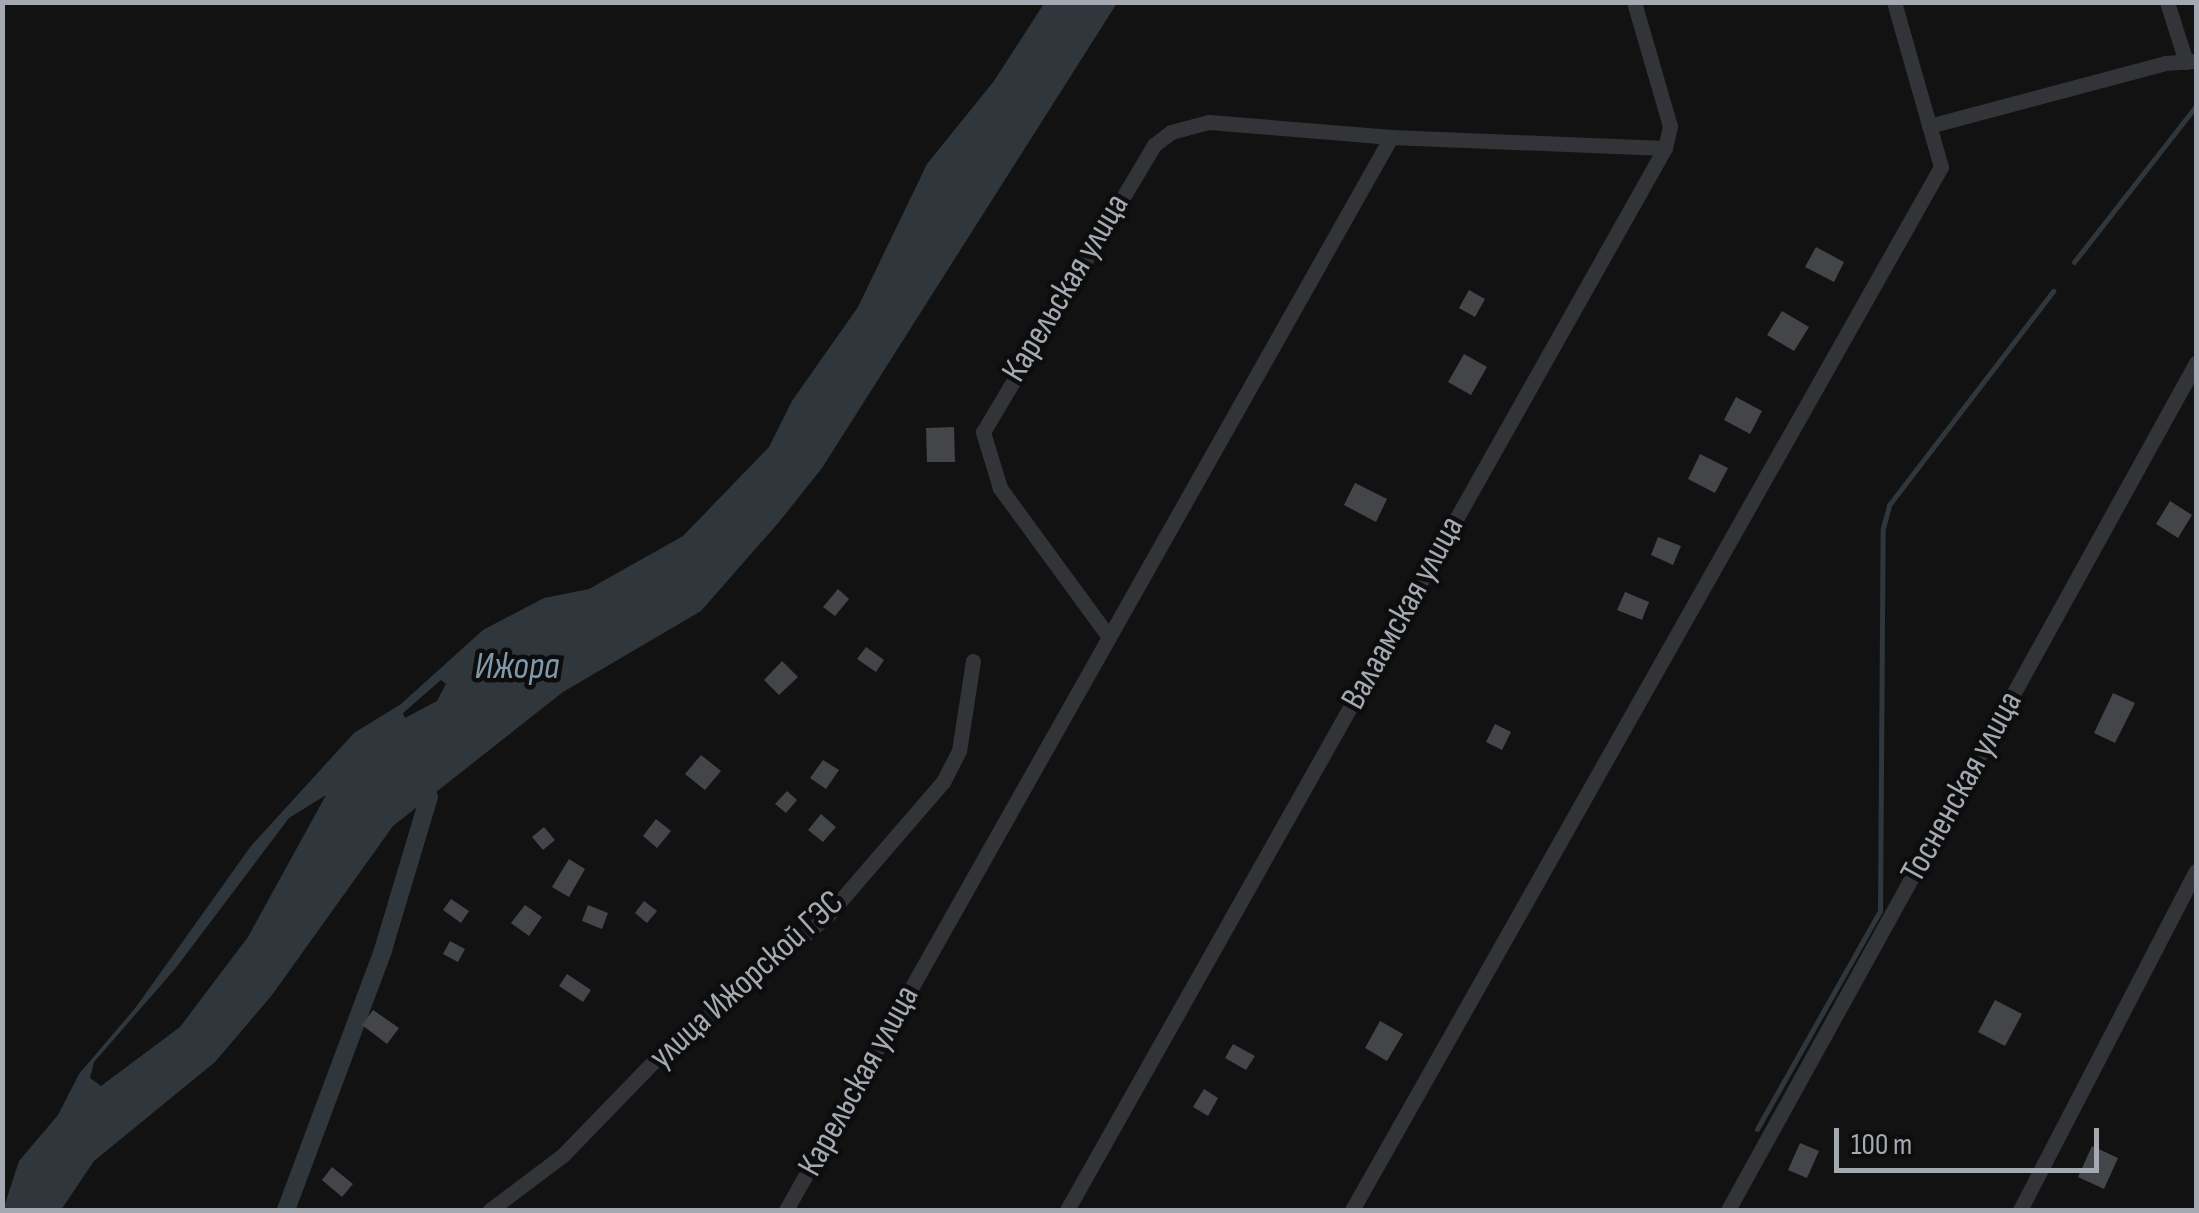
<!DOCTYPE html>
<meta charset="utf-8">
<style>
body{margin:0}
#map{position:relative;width:2199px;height:1213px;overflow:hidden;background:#121213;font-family:"Sofia Sans Condensed",sans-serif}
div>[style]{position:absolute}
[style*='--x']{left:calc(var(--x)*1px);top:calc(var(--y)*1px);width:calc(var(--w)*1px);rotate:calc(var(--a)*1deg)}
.water>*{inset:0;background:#2f373c}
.stream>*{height:5px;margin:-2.5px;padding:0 2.5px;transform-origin:2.5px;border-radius:2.5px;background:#2f373c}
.canal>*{height:18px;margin:-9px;padding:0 9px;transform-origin:9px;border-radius:9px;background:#2f373c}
.building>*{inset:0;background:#444548}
.street>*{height:15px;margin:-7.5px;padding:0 7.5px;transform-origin:7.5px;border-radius:7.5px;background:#333438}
span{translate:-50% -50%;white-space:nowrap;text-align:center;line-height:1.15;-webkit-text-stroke:9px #0d0d0e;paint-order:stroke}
.street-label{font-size:35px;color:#a5a9b2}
.water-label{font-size:38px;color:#7f98aa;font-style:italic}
.frame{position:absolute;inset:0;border:5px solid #a5a9b2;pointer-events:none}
.scale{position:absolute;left:1834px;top:1128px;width:265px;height:45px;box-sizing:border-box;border:5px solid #a5a9b2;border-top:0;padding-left:12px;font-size:30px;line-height:35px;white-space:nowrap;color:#a5a9b2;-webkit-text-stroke:8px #0d0d0e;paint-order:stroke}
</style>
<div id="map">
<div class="water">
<div style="clip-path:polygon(evenodd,1045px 2px,1117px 3px,822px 468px,779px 522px,701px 611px,563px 692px,393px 826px,272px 995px,215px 1062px,94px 1161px,61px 1210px,3px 1210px,19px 1161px,58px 1115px,79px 1074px,136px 1007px,251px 846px,354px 733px,401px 704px,483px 630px,544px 598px,589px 589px,683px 536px,769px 447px,792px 401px,858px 307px,927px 164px,994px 81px,1045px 2px,441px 680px,446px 684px,437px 701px,405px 718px,403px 713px,441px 680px,1045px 2px,326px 795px,248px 937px,180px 1027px,101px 1086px,90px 1078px,94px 1062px,175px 969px,289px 818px,326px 795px)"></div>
</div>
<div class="stream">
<div style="--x:2074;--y:262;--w:198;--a:-52"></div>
<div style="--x:1757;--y:1129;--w:250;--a:-60.6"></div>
<div style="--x:1880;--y:911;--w:383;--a:-89.6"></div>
<div style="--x:1883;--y:528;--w:24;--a:-75"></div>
<div style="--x:1889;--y:505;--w:270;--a:-52.5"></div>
</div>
<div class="canal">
<div style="--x:286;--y:1210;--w:278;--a:-69.5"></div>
<div style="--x:383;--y:950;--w:160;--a:-73.3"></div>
</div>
<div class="building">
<div style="clip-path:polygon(1816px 247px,1844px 262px,1834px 282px,1805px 267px)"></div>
<div style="clip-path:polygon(1469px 290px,1485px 299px,1475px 317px,1459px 308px)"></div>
<div style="clip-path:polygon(1782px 311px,1809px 327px,1794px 351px,1767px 335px)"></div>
<div style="clip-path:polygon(1464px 354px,1487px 367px,1471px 395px,1448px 382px)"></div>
<div style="clip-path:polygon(1736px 397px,1762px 411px,1750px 434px,1724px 420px)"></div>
<div style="clip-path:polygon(954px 427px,955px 462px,927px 462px,926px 428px)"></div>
<div style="clip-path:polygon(1700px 454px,1728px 468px,1715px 493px,1688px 479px)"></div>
<div style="clip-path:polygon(1355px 483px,1387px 499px,1376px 522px,1344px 505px)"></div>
<div style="clip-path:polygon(2170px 501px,2192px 515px,2178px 538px,2156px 524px)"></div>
<div style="clip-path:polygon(1658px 537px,1681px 546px,1673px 565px,1651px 555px)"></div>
<div style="clip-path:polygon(838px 589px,849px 599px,835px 616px,823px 607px)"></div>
<div style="clip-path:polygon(1625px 592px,1649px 602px,1642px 620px,1617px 610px)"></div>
<div style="clip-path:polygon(866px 647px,884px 660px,876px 672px,857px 659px)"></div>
<div style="clip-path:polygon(782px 661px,798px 677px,779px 695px,764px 680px)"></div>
<div style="clip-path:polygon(2113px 693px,2135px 703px,2115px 743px,2094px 733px)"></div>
<div style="clip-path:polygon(1495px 724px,1511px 732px,1502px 750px,1486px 742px)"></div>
<div style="clip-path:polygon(701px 755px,721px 771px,705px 790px,685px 774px)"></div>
<div style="clip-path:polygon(823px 760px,839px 770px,826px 789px,810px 778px)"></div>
<div style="clip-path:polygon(787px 791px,797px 800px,786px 813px,775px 804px)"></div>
<div style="clip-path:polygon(821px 814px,836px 827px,823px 842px,808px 830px)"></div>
<div style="clip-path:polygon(656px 819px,671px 831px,657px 848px,643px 836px)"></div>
<div style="clip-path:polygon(544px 827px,555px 840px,543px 850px,532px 837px)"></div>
<div style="clip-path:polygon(569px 859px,585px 869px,569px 897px,552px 887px)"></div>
<div style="clip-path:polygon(451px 899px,469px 911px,461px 923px,443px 910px)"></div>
<div style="clip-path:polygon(644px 901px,657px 911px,647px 923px,635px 913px)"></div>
<div style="clip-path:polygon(525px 905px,542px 917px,529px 936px,511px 923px)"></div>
<div style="clip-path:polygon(588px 905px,608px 913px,602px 929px,582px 921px)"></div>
<div style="clip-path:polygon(450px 941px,465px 949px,458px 962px,443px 954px)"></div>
<div style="clip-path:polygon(567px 974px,591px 990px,583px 1002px,559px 986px)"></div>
<div style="clip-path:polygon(1995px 1000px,2022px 1014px,2005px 1046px,1978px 1032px)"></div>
<div style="clip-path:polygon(373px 1010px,399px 1028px,387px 1044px,362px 1025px)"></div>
<div style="clip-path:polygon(1380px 1021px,1403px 1034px,1387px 1061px,1365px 1048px)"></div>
<div style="clip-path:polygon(1233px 1044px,1255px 1056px,1246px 1070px,1225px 1058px)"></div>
<div style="clip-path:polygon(1204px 1089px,1218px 1098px,1208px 1116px,1193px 1107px)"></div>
<div style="clip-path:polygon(1800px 1143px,1819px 1151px,1807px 1178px,1788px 1170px)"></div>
<div style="clip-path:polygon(2092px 1146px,2118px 1158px,2104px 1189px,2078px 1177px)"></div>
<div style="clip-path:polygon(332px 1167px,353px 1184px,342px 1197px,322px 1180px)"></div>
</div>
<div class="street">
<div style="--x:2167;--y:2;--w:63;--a:72.4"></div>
<div style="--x:1929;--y:126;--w:244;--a:-14.9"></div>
<div style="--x:2165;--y:63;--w:31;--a:-4"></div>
<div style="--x:1109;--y:637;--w:185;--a:-126.2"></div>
<div style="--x:1000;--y:488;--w:59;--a:-106.9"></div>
<div style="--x:983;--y:432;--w:334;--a:-59.2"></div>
<div style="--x:1154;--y:145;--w:21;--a:-37"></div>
<div style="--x:1171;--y:132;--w:39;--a:-15"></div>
<div style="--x:1209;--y:122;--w:183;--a:4.7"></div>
<div style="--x:1391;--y:137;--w:274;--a:2.3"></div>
<div style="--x:490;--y:1210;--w:91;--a:-37"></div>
<div style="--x:563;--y:1155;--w:134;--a:-45.9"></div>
<div style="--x:656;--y:1059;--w:224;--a:-39.9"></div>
<div style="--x:828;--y:915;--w:176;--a:-49.2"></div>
<div style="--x:943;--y:782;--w:35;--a:-63"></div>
<div style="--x:959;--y:751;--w:91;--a:-81.2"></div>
<div style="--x:786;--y:1210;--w:1232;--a:-60.58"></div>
<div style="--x:1067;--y:1210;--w:1219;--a:-60.62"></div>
<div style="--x:1665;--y:148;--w:23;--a:-77"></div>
<div style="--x:1670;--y:126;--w:129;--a:-106.2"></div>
<div style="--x:1352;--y:1210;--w:1198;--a:-60.55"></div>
<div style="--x:1941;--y:167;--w:172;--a:-105.9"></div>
<div style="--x:1728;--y:1210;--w:968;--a:-61.08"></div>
<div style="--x:2020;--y:1210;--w:382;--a:-62.6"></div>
</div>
<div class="street-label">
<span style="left:1066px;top:288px;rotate:-59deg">Карельская улица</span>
<span style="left:1403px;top:613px;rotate:-61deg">Валаамская улица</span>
<span style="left:1962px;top:787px;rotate:-61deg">Тосненская улица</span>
<span style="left:747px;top:980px;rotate:-42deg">улица Ижорской ГЭС</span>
<span style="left:859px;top:1081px;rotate:-61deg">Карельская улица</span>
</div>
<div class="water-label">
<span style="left:517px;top:667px">Ижора</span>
</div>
<div class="frame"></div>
<div class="scale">100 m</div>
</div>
